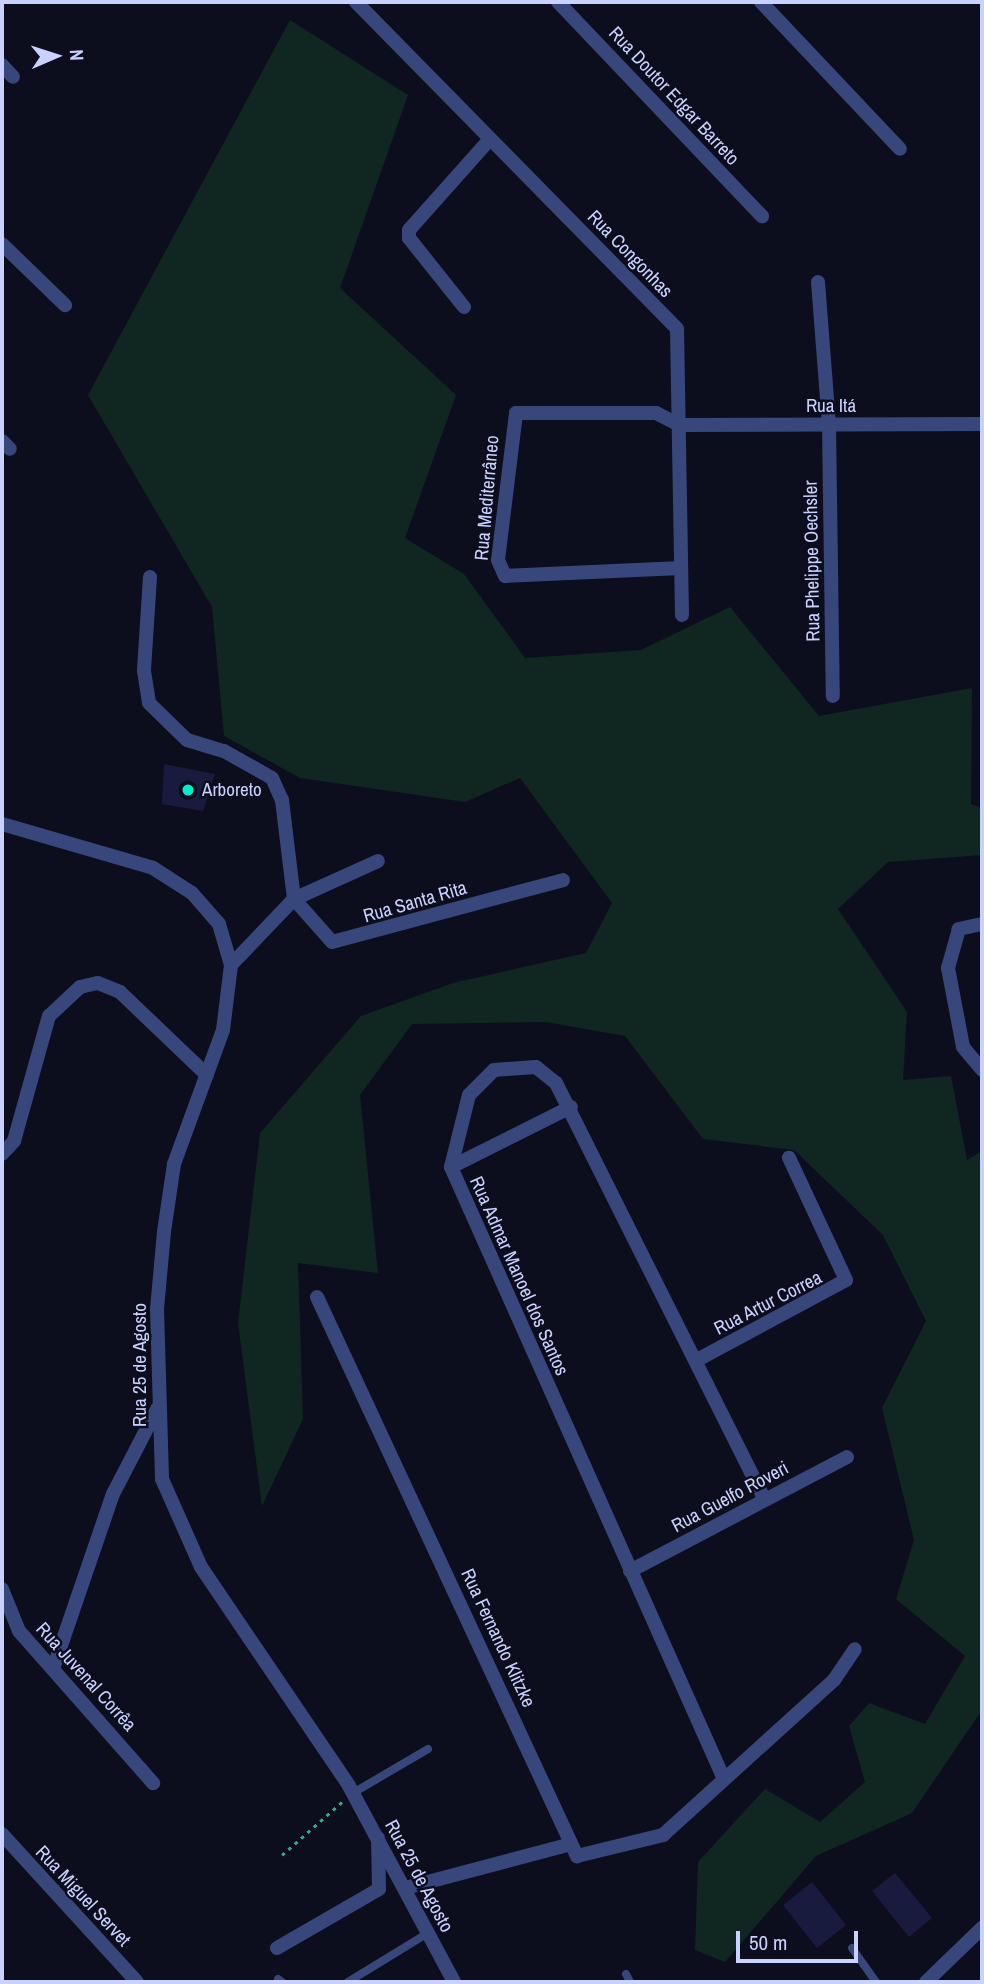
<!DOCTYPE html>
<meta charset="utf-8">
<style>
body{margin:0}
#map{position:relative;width:984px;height:1984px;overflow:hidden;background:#0c0e1d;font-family:"Archivo Narrow",sans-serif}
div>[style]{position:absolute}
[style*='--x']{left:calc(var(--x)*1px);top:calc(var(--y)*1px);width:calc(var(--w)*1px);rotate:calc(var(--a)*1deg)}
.green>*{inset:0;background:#0f2720}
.building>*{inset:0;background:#181b3e}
.path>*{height:2.5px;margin-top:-1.25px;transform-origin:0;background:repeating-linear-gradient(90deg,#2fac84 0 3.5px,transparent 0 8.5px)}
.service>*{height:8px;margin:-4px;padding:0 4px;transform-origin:4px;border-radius:4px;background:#38477b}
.minor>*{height:14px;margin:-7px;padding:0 7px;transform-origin:7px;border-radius:7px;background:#38477b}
.tertiary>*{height:14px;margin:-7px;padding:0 7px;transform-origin:7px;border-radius:7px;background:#38477b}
.dots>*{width:19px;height:19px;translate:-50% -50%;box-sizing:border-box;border:4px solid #0c0e1d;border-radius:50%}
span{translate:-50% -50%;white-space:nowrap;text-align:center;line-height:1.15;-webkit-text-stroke:5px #0c0e1d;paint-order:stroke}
.street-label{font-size:19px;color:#c9d1fe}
.poi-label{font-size:19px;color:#c9d1fe}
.left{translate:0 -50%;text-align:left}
.frame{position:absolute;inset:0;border:4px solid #c9d1fe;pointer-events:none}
.north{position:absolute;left:21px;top:21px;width:70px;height:70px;-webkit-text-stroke:5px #0c0e1d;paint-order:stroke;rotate:87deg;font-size:19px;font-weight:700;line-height:28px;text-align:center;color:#c9d1fe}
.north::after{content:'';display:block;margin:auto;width:24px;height:32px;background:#c9d1fe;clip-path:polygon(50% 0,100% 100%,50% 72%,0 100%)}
.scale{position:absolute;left:736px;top:1931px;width:122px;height:32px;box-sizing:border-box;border:4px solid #c9d1fe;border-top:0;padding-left:9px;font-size:21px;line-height:24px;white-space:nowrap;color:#c9d1fe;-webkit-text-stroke:5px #0c0e1d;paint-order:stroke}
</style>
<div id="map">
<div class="green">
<div style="clip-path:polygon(290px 20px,408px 95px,340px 288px,456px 395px,405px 538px,464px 574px,525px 658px,641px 650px,730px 607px,819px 716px,972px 688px,971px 804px,982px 808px,982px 855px,888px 862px,838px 909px,907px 1012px,903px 1080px,951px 1076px,967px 1160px,982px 1151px,982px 1710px,912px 1813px,816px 1856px,725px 1962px,695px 1950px,698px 1862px,765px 1789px,820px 1822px,865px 1782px,849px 1726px,869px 1703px,925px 1724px,965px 1656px,896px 1599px,914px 1540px,882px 1408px,926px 1321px,883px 1235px,794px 1150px,703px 1139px,625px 1036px,546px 1022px,412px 1024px,360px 1095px,378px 1273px,298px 1263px,303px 1419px,262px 1506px,238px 1323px,260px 1133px,361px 1016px,453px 983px,586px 953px,612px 903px,520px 778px,465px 802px,300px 778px,224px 736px,212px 607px,88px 395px)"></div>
</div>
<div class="building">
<div style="clip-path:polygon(164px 764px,215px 774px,203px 811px,162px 804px)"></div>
<div style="clip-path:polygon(895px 1873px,932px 1918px,909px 1937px,872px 1891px)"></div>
<div style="clip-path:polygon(812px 1882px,846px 1925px,817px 1948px,783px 1905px)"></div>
</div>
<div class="path">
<div style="--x:282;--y:1855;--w:80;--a:-41.5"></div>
</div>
<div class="service">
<div style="--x:353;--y:1793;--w:87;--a:-30.4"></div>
<div style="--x:852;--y:1948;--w:42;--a:54.8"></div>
<div style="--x:626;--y:1974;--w:9;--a:63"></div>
<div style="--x:278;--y:1979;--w:5;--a:37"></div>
<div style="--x:348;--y:1982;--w:94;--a:-31.5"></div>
</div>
<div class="minor">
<div style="--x:356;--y:2;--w:458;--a:45.5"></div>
<div style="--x:677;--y:329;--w:286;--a:89"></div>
<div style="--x:558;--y:2;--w:296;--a:46.4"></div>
<div style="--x:761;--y:2;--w:202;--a:46.6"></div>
<div style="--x:2;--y:65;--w:16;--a:47"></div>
<div style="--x:2;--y:244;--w:88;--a:44.1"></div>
<div style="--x:818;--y:282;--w:143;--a:85.6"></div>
<div style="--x:829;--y:425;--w:271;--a:89.2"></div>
<div style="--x:464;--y:307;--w:88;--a:-128.6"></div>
<div style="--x:409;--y:238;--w:8;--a:-90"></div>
<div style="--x:409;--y:230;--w:122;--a:-48.3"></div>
<div style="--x:2;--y:441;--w:11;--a:45"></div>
<div style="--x:681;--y:568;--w:176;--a:177.4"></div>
<div style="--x:505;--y:576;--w:17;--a:-114"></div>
<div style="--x:498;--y:560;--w:148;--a:-83"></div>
<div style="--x:516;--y:413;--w:140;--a:0"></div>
<div style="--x:656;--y:413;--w:27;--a:27"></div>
<div style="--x:680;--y:425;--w:302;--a:-0.2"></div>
<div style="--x:150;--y:577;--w:94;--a:93.7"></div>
<div style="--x:144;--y:671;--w:32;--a:81"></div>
<div style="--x:149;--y:703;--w:53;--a:44.2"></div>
<div style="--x:187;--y:740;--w:39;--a:17"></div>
<div style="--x:224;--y:751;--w:55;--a:29.4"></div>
<div style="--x:272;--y:778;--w:24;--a:66"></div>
<div style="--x:282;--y:800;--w:100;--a:83.1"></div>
<div style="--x:294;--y:899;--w:57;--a:48.5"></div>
<div style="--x:332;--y:942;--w:239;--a:-15"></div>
<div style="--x:982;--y:924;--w:24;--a:168"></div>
<div style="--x:959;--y:929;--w:41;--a:105.8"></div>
<div style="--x:948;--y:968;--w:80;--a:79.2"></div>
<div style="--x:963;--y:1047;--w:30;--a:50"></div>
<div style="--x:231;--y:965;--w:91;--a:-46.3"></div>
<div style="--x:294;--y:899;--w:92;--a:-24.3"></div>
<div style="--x:2;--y:1154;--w:18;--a:-47"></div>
<div style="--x:14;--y:1141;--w:130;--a:-74.4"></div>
<div style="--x:49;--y:1016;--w:42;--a:-43.1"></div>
<div style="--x:80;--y:987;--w:18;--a:-13"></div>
<div style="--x:98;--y:983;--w:24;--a:22"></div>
<div style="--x:120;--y:992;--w:120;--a:43.7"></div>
<div style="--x:451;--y:1167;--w:134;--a:-26.6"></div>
<div style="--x:317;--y:1297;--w:617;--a:65.06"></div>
<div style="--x:577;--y:1856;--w:89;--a:-13.7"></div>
<div style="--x:663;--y:1835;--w:231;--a:-42.2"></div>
<div style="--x:834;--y:1680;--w:37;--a:-56"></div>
<div style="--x:697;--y:1360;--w:169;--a:-28.2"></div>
<div style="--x:846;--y:1280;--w:135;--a:-115"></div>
<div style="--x:630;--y:1571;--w:245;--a:-27.7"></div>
<div style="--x:2;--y:1589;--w:45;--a:68"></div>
<div style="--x:19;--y:1631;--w:203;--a:48.6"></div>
<div style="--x:54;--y:1666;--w:182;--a:-71.1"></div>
<div style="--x:113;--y:1494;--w:96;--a:-62.6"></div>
<div style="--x:724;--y:1779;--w:670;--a:-114.04"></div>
<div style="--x:451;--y:1167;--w:74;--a:-76"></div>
<div style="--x:469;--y:1095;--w:35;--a:-45"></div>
<div style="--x:494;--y:1070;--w:42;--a:-4.1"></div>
<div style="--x:536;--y:1067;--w:26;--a:39"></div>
<div style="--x:556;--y:1083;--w:466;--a:63.4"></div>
<div style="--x:2;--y:1834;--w:200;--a:47.6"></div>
<div style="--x:405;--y:1888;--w:169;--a:-14.8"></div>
<div style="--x:277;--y:1948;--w:118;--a:-30"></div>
<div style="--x:379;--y:1889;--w:51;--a:-91.1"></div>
</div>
<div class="tertiary">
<div style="--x:2;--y:824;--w:157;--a:16.2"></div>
<div style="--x:153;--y:868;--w:46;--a:32.7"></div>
<div style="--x:192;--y:893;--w:41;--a:48.9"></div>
<div style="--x:219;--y:924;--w:43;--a:73.7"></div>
<div style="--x:231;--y:965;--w:65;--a:97"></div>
<div style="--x:223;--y:1030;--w:143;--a:110.1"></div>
<div style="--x:174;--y:1164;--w:69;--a:98.4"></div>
<div style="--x:164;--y:1232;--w:77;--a:95.2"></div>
<div style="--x:157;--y:1309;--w:170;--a:88.3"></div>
<div style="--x:162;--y:1479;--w:96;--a:66.1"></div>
<div style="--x:201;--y:1567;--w:264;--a:55.9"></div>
<div style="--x:349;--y:1786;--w:222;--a:61.8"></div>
<div style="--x:926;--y:1982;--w:78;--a:-44"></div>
</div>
<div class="dots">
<div style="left:188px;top:790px;background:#05eec8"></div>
</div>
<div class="street-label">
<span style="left:674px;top:96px;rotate:47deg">Rua Doutor Edgar Barreto</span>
<span style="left:630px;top:254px;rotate:46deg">Rua Congonhas</span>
<span style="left:831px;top:406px">Rua Itá</span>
<span style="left:487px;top:498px;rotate:-85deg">Rua Mediterrâneo</span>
<span style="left:812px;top:561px;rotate:-91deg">Rua Phelippe Oechsler</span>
<span style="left:415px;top:902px;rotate:-16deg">Rua Santa Rita</span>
<span style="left:519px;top:1276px;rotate:66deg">Rua Admar Manoel dos Santos</span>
<span style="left:768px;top:1303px;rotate:-27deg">Rua Artur Correa</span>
<span style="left:140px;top:1365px;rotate:-90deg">Rua 25 de Agosto</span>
<span style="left:730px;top:1497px;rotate:-28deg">Rua Guelfo Roveri</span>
<span style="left:498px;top:1638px;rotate:65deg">Rua Fernando Klitzke</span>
<span style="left:86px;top:1677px;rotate:48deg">Rua Juvenal Corrêa</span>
<span style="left:419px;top:1876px;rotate:62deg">Rua 25 de Agosto</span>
<span style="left:83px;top:1896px;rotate:47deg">Rua Miguel Servet</span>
</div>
<div class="poi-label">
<span class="left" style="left:202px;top:790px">Arboreto</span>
</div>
<div class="frame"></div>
<div class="north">N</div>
<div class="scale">50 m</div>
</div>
